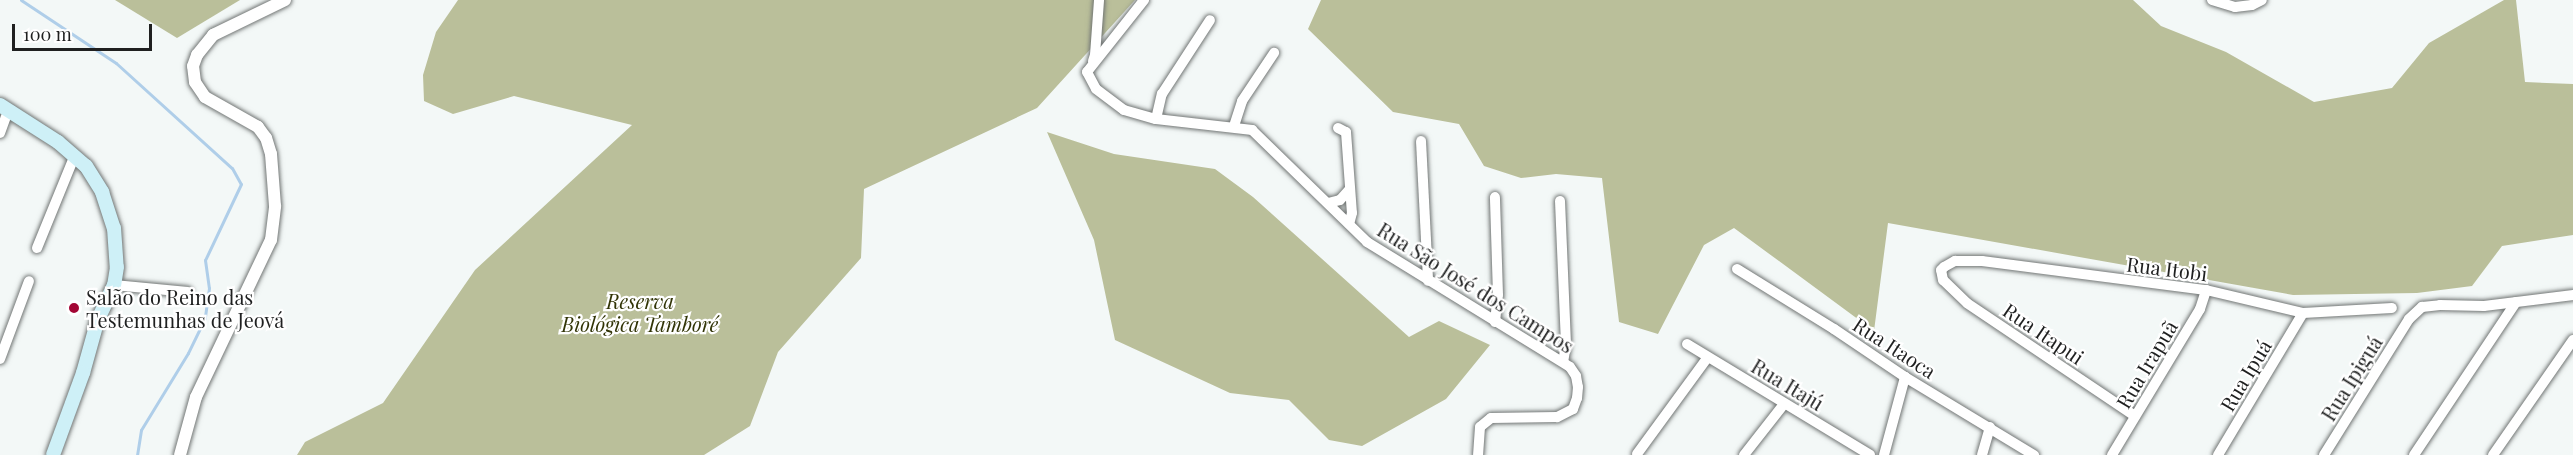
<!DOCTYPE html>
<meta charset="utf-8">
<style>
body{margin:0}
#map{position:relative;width:2573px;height:455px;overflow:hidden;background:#f3f8f7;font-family:"Playfair Display",serif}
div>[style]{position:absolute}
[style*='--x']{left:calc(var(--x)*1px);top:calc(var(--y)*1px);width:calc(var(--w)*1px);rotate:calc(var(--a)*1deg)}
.forest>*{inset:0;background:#babf9a}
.stream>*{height:3px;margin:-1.5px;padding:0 1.5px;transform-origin:1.5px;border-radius:1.5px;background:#afcee9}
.roads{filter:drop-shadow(0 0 2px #727675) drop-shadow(0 0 2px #727675)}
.minor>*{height:10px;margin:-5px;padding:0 5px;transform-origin:5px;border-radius:5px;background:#fff}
.tertiary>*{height:12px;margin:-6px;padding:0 6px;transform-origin:6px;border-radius:6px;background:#fff}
.secondary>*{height:14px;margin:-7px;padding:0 7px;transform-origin:7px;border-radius:7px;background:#cef0f7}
.dots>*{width:16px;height:16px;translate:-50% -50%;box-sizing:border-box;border:3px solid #fff;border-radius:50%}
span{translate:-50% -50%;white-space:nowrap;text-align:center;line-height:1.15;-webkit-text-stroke:4.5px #fff;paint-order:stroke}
.street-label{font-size:20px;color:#1f2020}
.poi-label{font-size:20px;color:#1f2020}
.left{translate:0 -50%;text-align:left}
.park-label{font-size:20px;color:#313406;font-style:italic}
.scale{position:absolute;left:12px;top:24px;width:140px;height:27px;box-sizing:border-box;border:3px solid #1f2020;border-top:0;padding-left:8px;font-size:18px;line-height:21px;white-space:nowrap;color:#1f2020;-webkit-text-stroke:4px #fff;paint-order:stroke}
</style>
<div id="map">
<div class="forest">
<div style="clip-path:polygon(115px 0,240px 0,177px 38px)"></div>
<div style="clip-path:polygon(458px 0,1135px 0,1037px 108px,864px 189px,861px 258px,778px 352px,750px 426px,704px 455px,297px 455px,305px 442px,383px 403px,475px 270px,632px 125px,514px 96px,453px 114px,424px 101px,423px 75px,436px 32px)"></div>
<div style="clip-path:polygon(1321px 0,2133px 0,2161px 26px,2226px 52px,2314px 102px,2392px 88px,2429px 43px,2504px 0,2516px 0,2525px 82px,2573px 84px,2573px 235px,2502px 246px,2472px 286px,2417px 293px,2293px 295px,1888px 223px,1874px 331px,1734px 228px,1704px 245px,1658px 334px,1619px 322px,1602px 178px,1556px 174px,1521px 178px,1484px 166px,1459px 124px,1393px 112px,1308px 29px)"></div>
<div style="clip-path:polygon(1047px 132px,1114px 154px,1215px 169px,1253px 197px,1409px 337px,1439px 321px,1490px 345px,1446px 399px,1362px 446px,1329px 440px,1289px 400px,1230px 393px,1115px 340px,1094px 240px)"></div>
</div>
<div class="stream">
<div style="--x:21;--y:0;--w:114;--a:33.6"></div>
<div style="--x:116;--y:63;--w:156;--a:42.2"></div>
<div style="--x:232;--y:168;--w:18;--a:61"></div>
<div style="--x:241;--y:184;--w:84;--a:115.3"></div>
<div style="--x:205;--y:260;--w:28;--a:82"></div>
<div style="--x:209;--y:288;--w:30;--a:98"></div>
<div style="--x:205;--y:318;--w:39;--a:116"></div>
<div style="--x:188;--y:353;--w:90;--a:121.4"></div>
<div style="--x:141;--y:430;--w:25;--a:99"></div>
</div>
<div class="roads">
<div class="minor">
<div style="--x:2212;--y:0;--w:24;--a:17"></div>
<div style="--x:2235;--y:7;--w:17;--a:-7"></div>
<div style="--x:2252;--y:5;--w:11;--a:-27"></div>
<div style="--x:1093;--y:61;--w:6;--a:-72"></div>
<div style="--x:1095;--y:55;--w:55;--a:-85.8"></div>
<div style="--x:1087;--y:72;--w:19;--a:62"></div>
<div style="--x:1096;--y:89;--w:35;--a:37"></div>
<div style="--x:1124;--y:110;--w:33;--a:16"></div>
<div style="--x:1156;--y:119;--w:97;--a:6.5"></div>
<div style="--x:1252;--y:130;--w:161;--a:44.2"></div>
<div style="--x:1367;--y:242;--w:238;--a:31.6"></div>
<div style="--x:1570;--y:367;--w:11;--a:56"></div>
<div style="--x:1576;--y:376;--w:11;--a:80"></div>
<div style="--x:1578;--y:387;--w:11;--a:95"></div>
<div style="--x:1577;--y:398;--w:12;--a:110"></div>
<div style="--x:1573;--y:409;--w:18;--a:153"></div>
<div style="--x:1557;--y:417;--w:66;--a:179.1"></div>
<div style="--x:1491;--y:418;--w:14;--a:141"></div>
<div style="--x:1480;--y:427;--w:28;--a:94"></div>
<div style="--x:1087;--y:72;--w:92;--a:-51.6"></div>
<div style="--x:1156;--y:119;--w:26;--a:-77"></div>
<div style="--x:1162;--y:94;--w:88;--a:-57"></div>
<div style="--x:1234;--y:126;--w:26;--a:-72"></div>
<div style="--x:1242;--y:101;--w:58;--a:-56.3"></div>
<div style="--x:1338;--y:128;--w:9;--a:27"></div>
<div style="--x:1346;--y:132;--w:81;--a:85.8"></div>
<div style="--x:1352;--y:213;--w:11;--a:105"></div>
<div style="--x:0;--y:133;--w:23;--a:-70"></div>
<div style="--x:1421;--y:141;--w:140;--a:87.1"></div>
<div style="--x:1560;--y:201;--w:143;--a:87.6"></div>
<div style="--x:1566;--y:344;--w:18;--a:99"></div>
<div style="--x:1328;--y:203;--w:12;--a:-14"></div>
<div style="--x:1340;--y:200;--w:15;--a:-48"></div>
<div style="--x:37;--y:248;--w:100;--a:-67.8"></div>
<div style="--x:1737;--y:269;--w:114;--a:31.7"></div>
<div style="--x:1834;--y:329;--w:86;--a:34.1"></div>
<div style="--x:1905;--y:377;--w:151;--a:31.2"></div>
<div style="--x:114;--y:285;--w:74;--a:5.4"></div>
<div style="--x:1495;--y:322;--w:27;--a:-84"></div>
<div style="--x:1498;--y:295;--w:98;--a:-91.8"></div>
<div style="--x:1687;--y:344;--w:214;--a:31.2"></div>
<div style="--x:0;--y:359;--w:83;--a:-69.6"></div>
<div style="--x:2135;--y:416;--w:202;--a:-146.1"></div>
<div style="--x:1967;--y:303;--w:33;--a:-136"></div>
<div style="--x:1943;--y:280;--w:10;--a:-101"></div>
<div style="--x:1941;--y:270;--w:4;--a:-45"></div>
<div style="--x:1944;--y:267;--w:13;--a:-29"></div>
<div style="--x:1955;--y:261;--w:27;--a:0"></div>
<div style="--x:1982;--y:261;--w:226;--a:7.4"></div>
<div style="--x:2206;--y:290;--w:100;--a:13.3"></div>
<div style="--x:2303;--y:313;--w:89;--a:-3.2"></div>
<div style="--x:1637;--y:454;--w:120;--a:-53.8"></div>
<div style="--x:1744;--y:455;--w:65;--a:-51.9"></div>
<div style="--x:1884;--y:455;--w:81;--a:-74.9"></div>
<div style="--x:1982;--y:455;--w:29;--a:-74"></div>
<div style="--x:2112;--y:455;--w:170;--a:-58.9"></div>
<div style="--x:2200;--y:309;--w:20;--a:-72"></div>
<div style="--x:2218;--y:455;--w:165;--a:-59.1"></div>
<div style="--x:2324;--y:455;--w:160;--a:-58"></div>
<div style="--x:2409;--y:319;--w:18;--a:-43"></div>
<div style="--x:2422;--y:307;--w:18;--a:-6"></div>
<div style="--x:2440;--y:305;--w:44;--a:1.3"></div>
<div style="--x:2484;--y:306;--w:90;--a:-7"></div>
<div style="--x:2414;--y:455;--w:184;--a:-56.3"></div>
<div style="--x:2493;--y:455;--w:140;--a:-55.2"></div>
</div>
<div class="tertiary">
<div style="--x:180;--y:455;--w:60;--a:-74.6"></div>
<div style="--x:196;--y:397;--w:174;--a:-64.5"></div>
<div style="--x:271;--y:240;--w:34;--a:-83"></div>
<div style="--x:275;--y:206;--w:52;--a:-94.4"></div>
<div style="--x:271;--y:154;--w:17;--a:-107"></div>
<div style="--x:266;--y:138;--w:14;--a:-126"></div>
<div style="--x:258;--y:127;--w:61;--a:-150.5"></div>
<div style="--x:205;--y:97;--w:18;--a:-124"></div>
<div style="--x:195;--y:82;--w:16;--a:-97"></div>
<div style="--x:193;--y:66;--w:12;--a:-70"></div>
<div style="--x:197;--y:55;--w:26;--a:-51"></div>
<div style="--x:213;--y:35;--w:80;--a:-25.9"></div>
</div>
<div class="secondary">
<div style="--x:0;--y:105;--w:69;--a:32.5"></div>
<div style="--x:58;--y:142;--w:37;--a:41"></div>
<div style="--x:86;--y:166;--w:31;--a:58"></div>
<div style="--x:102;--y:192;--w:38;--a:72"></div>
<div style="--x:114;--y:228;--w:39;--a:86"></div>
<div style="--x:117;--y:267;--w:18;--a:99"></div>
<div style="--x:114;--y:285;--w:38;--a:115"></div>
<div style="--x:98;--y:319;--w:56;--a:105.5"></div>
<div style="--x:83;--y:373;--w:87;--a:110.1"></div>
</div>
</div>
<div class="dots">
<div style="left:74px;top:308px;background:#a30635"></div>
</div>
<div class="street-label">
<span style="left:2167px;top:268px;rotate:7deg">Rua Itobi</span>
<span style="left:1476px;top:287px;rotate:32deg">Rua São José dos Campos</span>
<span style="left:2044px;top:333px;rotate:34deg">Rua Itapui</span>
<span style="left:1895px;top:347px;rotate:33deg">Rua Itaoca</span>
<span style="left:2146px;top:364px;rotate:-59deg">Rua Irapuã</span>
<span style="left:2245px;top:375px;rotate:-59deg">Rua Ipuá</span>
<span style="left:2351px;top:378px;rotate:-58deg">Rua Ipiguá</span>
<span style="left:1788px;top:384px;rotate:31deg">Rua Itajú</span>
</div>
<div class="poi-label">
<span class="left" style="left:86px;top:308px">Salão do Reino das<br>Testemunhas de Jeová</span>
</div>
<div class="park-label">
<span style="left:640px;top:312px">Reserva<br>Biológica Tamboré</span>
</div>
<div class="scale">100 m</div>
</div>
